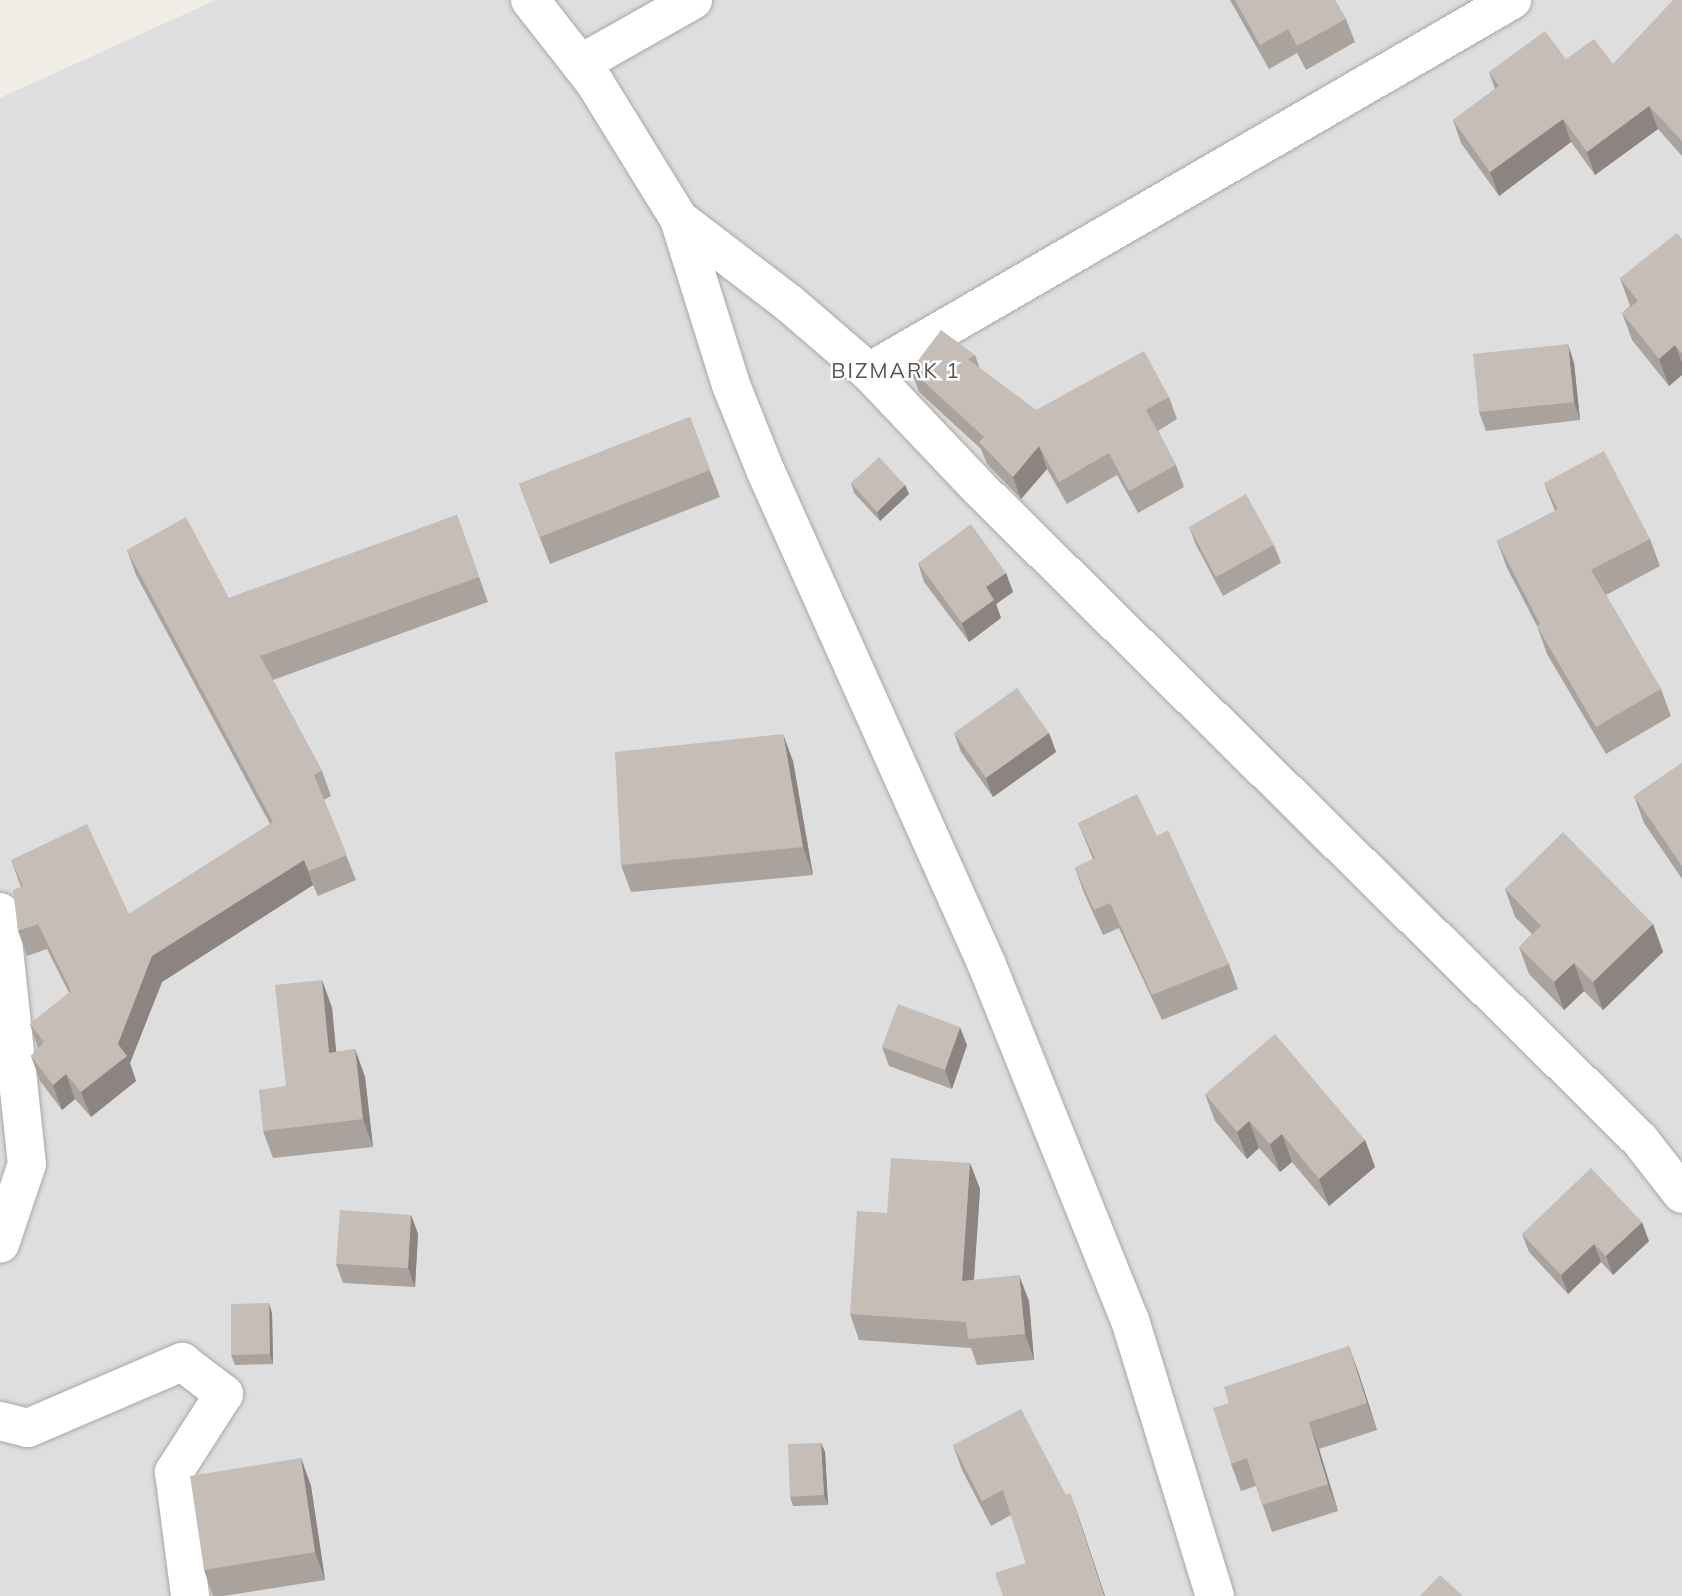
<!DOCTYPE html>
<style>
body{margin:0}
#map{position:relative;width:1682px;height:1596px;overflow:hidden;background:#f1eee8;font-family:Mulish,sans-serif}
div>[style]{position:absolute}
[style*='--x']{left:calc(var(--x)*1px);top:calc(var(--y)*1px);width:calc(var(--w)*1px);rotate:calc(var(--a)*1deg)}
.residential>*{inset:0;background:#dfdede}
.roads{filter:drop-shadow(0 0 2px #a8a8a8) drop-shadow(0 0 2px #a8a8a8)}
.minor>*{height:38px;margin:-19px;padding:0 19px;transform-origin:19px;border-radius:19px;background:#fff}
.wall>*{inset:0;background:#aaa39d}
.shaded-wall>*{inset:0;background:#8b8480}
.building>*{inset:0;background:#c6bdb7}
span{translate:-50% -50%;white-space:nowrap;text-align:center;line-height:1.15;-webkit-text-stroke:5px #fff;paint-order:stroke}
.quarter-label{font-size:21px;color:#545454;letter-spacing:2px}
</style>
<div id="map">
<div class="residential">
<div style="clip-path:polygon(216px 0,1682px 0,1682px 1596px,0 1596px,0 98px)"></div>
</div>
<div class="roads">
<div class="minor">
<div style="--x:530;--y:0;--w:105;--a:51.9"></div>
<div style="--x:595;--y:83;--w:160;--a:58.3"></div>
<div style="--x:679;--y:219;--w:174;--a:72.6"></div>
<div style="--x:731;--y:385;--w:94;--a:68.1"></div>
<div style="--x:766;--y:472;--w:540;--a:65.85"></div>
<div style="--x:987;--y:965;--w:383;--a:68.1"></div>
<div style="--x:1130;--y:1320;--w:289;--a:72.9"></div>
<div style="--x:580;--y:64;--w:130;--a:-29.5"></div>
<div style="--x:679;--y:219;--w:140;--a:37.4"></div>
<div style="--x:790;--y:304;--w:104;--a:40.7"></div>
<div style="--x:869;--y:372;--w:161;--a:46.5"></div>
<div style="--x:980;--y:489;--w:927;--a:44.61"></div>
<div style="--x:1640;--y:1140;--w:68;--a:52.1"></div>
<div style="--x:869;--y:372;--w:743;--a:-30.05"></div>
<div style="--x:0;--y:912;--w:253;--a:83.9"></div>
<div style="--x:27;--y:1164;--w:84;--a:108.6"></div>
<div style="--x:0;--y:1421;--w:29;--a:14"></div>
<div style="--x:28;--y:1428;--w:168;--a:-23.2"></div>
<div style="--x:182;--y:1362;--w:53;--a:37.3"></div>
<div style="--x:224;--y:1394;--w:93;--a:122.7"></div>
<div style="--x:174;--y:1472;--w:125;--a:82.6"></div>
</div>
</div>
<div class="wall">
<div style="clip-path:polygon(1230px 0,1335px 0,1346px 19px,1355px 42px,1306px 70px,1297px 53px,1269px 69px)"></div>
<div style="clip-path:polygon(1682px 0,1682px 156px,1658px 129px,1595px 175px,1571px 142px,1499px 196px,1461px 143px,1453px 120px,1495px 89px,1489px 72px,1566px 59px,1613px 64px)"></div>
<div style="clip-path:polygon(1682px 239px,1682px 375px,1669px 386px,1632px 340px,1622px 313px,1630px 306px,1620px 278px)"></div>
<div style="clip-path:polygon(975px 355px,980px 369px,1036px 410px,1169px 397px,1177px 419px,1158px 431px,1176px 465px,1184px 487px,1138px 513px,1117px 475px,1067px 504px,1047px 469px,1021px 499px,987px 464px,981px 449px,919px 392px,911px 370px)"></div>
<div style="clip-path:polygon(1574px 363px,1580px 420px,1486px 431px,1479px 412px)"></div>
<div style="clip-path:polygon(690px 417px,720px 497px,550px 564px,519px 484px)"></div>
<div style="clip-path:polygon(851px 483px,905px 485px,909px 494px,880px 521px,854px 493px)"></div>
<div style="clip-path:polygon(1544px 483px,1650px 539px,1660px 566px,1606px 595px,1661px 689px,1671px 716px,1606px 754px,1547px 654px,1537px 626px,1507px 568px,1497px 541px,1555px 511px)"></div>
<div style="clip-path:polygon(457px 515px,488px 602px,273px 680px,322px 771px,331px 796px,324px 800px,356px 880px,318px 896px,313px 885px,162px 982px,130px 1063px,136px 1081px,91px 1117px,75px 1099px,62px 1110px,40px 1081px,31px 1056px,38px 1048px,30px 1024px,69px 993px,47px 949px,27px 956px,18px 931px,21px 887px,11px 860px,129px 914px,270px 824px,136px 575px,127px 550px,229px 598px)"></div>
<div style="clip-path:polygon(1189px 527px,1274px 545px,1281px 563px,1223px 596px,1196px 545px)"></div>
<div style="clip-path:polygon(918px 563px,1006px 573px,1013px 592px,996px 604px,1001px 618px,969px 642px,924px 582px)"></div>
<div style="clip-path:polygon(954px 733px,1049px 733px,1056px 752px,993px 797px,961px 752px)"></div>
<div style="clip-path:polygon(793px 761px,813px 875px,631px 892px,621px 865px)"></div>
<div style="clip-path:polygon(1682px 763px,1682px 879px,1644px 823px,1634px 796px)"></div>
<div style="clip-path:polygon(1078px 823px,1157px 836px,1229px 964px,1238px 989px,1162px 1020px,1119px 928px,1103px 935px,1084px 893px,1075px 868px,1093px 859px)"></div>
<div style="clip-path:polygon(1505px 889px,1653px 924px,1663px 952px,1603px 1010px,1584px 991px,1564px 1010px,1529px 974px,1519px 947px,1532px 934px,1515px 917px)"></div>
<div style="clip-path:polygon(322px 980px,332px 1008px,336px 1052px,355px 1049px,365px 1077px,373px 1147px,273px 1158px,263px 1131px,286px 1086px)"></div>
<div style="clip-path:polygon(967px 1045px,952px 1089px,889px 1066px,882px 1047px)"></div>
<div style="clip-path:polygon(1205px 1094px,1365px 1140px,1375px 1167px,1329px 1206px,1292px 1162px,1280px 1172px,1259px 1148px,1247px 1159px,1215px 1121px)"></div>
<div style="clip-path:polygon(970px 1163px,980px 1189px,974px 1280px,1029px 1301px,1034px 1360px,977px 1365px,971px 1348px,859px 1340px,850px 1314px,887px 1213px)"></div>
<div style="clip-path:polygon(411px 1215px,418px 1234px,415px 1287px,343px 1283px,336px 1264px)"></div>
<div style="clip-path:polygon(1522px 1234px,1649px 1241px,1613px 1275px,1601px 1262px,1568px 1294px,1529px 1252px)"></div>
<div style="clip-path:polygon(272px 1313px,273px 1364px,235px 1365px,231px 1355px)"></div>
<div style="clip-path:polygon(1349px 1346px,1377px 1430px,1319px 1449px,1338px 1511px,1272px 1532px,1256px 1486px,1241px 1491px,1231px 1464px,1229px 1403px)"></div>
<div style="clip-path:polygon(821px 1443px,825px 1452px,828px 1505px,793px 1506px,790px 1497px)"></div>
<div style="clip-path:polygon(953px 1445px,1079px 1518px,1026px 1563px,1011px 1515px,991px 1526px,962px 1470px)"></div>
<div style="clip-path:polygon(301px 1458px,311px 1486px,325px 1580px,223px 1596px,213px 1596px,204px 1570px)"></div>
</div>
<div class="shaded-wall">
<div style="clip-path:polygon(1649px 106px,1658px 129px,1595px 175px,1587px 152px)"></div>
<div style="clip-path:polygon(1563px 119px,1571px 142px,1499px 196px,1490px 172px)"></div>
<div style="clip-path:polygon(1568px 344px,1574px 363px,1580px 420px,1574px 402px)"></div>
<div style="clip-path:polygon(1675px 345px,1682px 363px,1682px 375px,1669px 386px,1659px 359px)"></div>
<div style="clip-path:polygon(1039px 446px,1047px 469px,1021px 499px,1013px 477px)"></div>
<div style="clip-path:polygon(905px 485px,909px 494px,880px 521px,877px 512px)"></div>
<div style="clip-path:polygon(1006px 573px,1013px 592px,996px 604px,1001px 618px,969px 642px,962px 623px,986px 587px)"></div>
<div style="clip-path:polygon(1049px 733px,1056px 752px,993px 797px,986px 778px)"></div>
<div style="clip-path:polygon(783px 734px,793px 761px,813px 875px,803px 847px)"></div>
<div style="clip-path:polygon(304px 860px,313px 885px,162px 982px,130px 1063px,136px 1081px,91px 1117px,81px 1092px,152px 956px)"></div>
<div style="clip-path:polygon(1653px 924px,1663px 952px,1603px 1010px,1593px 982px)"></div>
<div style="clip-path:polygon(1574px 963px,1584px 991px,1564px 1010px,1554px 982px)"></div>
<div style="clip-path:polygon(322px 980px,332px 1008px,339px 1080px,329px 1053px)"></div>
<div style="clip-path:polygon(960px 1027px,967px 1045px,952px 1089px,945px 1070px)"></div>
<div style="clip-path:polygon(355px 1049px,365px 1077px,373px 1147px,363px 1119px)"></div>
<div style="clip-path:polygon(66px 1074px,75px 1099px,62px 1110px,53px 1085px)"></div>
<div style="clip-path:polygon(1249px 1121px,1259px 1148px,1247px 1159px,1237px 1132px)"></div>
<div style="clip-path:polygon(1282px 1134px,1292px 1162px,1280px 1172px,1270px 1144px)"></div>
<div style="clip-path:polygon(1365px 1140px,1375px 1167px,1329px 1206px,1319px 1179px)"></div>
<div style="clip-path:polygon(970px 1163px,980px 1189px,972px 1307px,962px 1281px)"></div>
<div style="clip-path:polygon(411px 1215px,418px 1234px,415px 1287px,408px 1268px)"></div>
<div style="clip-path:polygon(1642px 1222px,1649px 1241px,1613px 1275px,1606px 1256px)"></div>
<div style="clip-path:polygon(1594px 1244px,1601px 1262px,1568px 1294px,1561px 1275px)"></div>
<div style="clip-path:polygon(1019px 1275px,1029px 1301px,1034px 1360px,1025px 1334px)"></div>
<div style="clip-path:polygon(269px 1303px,272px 1313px,273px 1364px,270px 1354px)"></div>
<div style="clip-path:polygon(1349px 1346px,1359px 1374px,1377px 1430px,1367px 1403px)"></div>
<div style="clip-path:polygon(1309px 1422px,1319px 1449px,1338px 1511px,1328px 1484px)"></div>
<div style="clip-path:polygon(821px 1443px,825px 1452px,828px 1505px,824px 1495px)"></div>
<div style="clip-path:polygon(301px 1458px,311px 1486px,325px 1580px,315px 1552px)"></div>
<div style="clip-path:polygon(1070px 1493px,1079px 1518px,1105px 1596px,1104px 1596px)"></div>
</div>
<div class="building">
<div style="clip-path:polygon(1235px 0,1335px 0,1346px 19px,1297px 46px,1288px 29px,1260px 45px)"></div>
<div style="clip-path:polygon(1673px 0,1682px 0,1682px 141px,1649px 106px,1587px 152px,1563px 119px,1490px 172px,1453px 120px,1499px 86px,1489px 72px,1545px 31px,1566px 59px,1594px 39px,1613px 64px)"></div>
<div style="clip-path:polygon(1677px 233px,1682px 239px,1682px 353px,1675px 345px,1659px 359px,1622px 313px,1638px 301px,1620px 278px)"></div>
<div style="clip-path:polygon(941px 330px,975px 355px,968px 359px,1036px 410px,1144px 351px,1169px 397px,1146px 410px,1176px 465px,1129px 491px,1109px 453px,1059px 482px,1039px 446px,1013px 477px,979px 442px,984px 437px,911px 370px)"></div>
<div style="clip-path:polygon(1568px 344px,1574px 402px,1479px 412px,1473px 354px)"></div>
<div style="clip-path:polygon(690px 417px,710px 470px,540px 537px,519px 484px)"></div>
<div style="clip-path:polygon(1604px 451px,1650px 539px,1591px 570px,1661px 689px,1596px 727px,1537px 626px,1540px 624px,1497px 541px,1558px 509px,1544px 483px)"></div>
<div style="clip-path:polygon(879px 457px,905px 485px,877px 512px,851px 483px)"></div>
<div style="clip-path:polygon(1246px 494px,1274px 545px,1216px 577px,1189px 527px)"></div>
<div style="clip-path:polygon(457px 515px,479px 577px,260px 656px,322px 771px,314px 775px,347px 855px,309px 871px,304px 860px,152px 956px,118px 1044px,127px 1056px,81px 1092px,66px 1074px,53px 1085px,31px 1056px,44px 1042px,30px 1024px,71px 991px,38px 924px,18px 931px,13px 890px,23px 886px,11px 860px,87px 824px,129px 914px,273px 822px,127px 550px,186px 517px,229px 598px)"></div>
<div style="clip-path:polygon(971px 524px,1006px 573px,986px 587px,994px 600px,962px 623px,918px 563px)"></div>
<div style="clip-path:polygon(1017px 688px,1049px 733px,986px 778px,954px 733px)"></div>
<div style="clip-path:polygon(783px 734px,803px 847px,621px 865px,615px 752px)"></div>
<div style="clip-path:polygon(1682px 763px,1682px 866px,1634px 796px)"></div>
<div style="clip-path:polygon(1137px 794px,1157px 836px,1168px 830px,1229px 964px,1152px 995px,1110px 903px,1094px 910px,1075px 868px,1095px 858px,1078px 823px)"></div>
<div style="clip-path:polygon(1563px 832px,1653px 924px,1593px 982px,1574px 963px,1554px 982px,1519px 947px,1541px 926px,1505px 889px)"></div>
<div style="clip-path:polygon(322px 980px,329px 1053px,355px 1049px,363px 1119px,263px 1131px,259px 1090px,286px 1086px,275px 985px)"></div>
<div style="clip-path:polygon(898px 1004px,960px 1027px,945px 1070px,882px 1047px)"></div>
<div style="clip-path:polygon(1275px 1034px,1365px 1140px,1319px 1179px,1282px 1134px,1270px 1144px,1249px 1121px,1237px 1132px,1205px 1094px)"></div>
<div style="clip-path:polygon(891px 1158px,970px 1163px,962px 1281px,1019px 1275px,1025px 1334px,968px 1339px,966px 1322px,850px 1314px,857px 1211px,887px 1213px)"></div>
<div style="clip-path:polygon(1591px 1168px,1642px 1222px,1606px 1256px,1594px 1244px,1561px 1275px,1522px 1234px)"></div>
<div style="clip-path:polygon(340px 1210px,411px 1215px,408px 1268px,336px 1264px)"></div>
<div style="clip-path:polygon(269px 1303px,270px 1354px,231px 1355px,231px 1304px)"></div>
<div style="clip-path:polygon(1349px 1346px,1367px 1403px,1309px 1422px,1328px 1484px,1262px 1505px,1247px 1458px,1231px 1464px,1213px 1408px,1229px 1403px,1224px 1387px)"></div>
<div style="clip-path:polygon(1021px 1409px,1066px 1495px,1070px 1493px,1104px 1596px,1003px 1596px,995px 1573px,1026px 1563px,1003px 1490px,982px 1501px,953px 1445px)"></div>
<div style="clip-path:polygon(821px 1443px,824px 1495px,790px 1497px,788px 1444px)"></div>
<div style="clip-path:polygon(301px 1458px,315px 1552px,204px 1570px,190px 1476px)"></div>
<div style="clip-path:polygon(1440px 1575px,1463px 1596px,1420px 1596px)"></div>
</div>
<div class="quarter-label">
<span style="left:896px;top:370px">BIZMARK 1</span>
</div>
</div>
